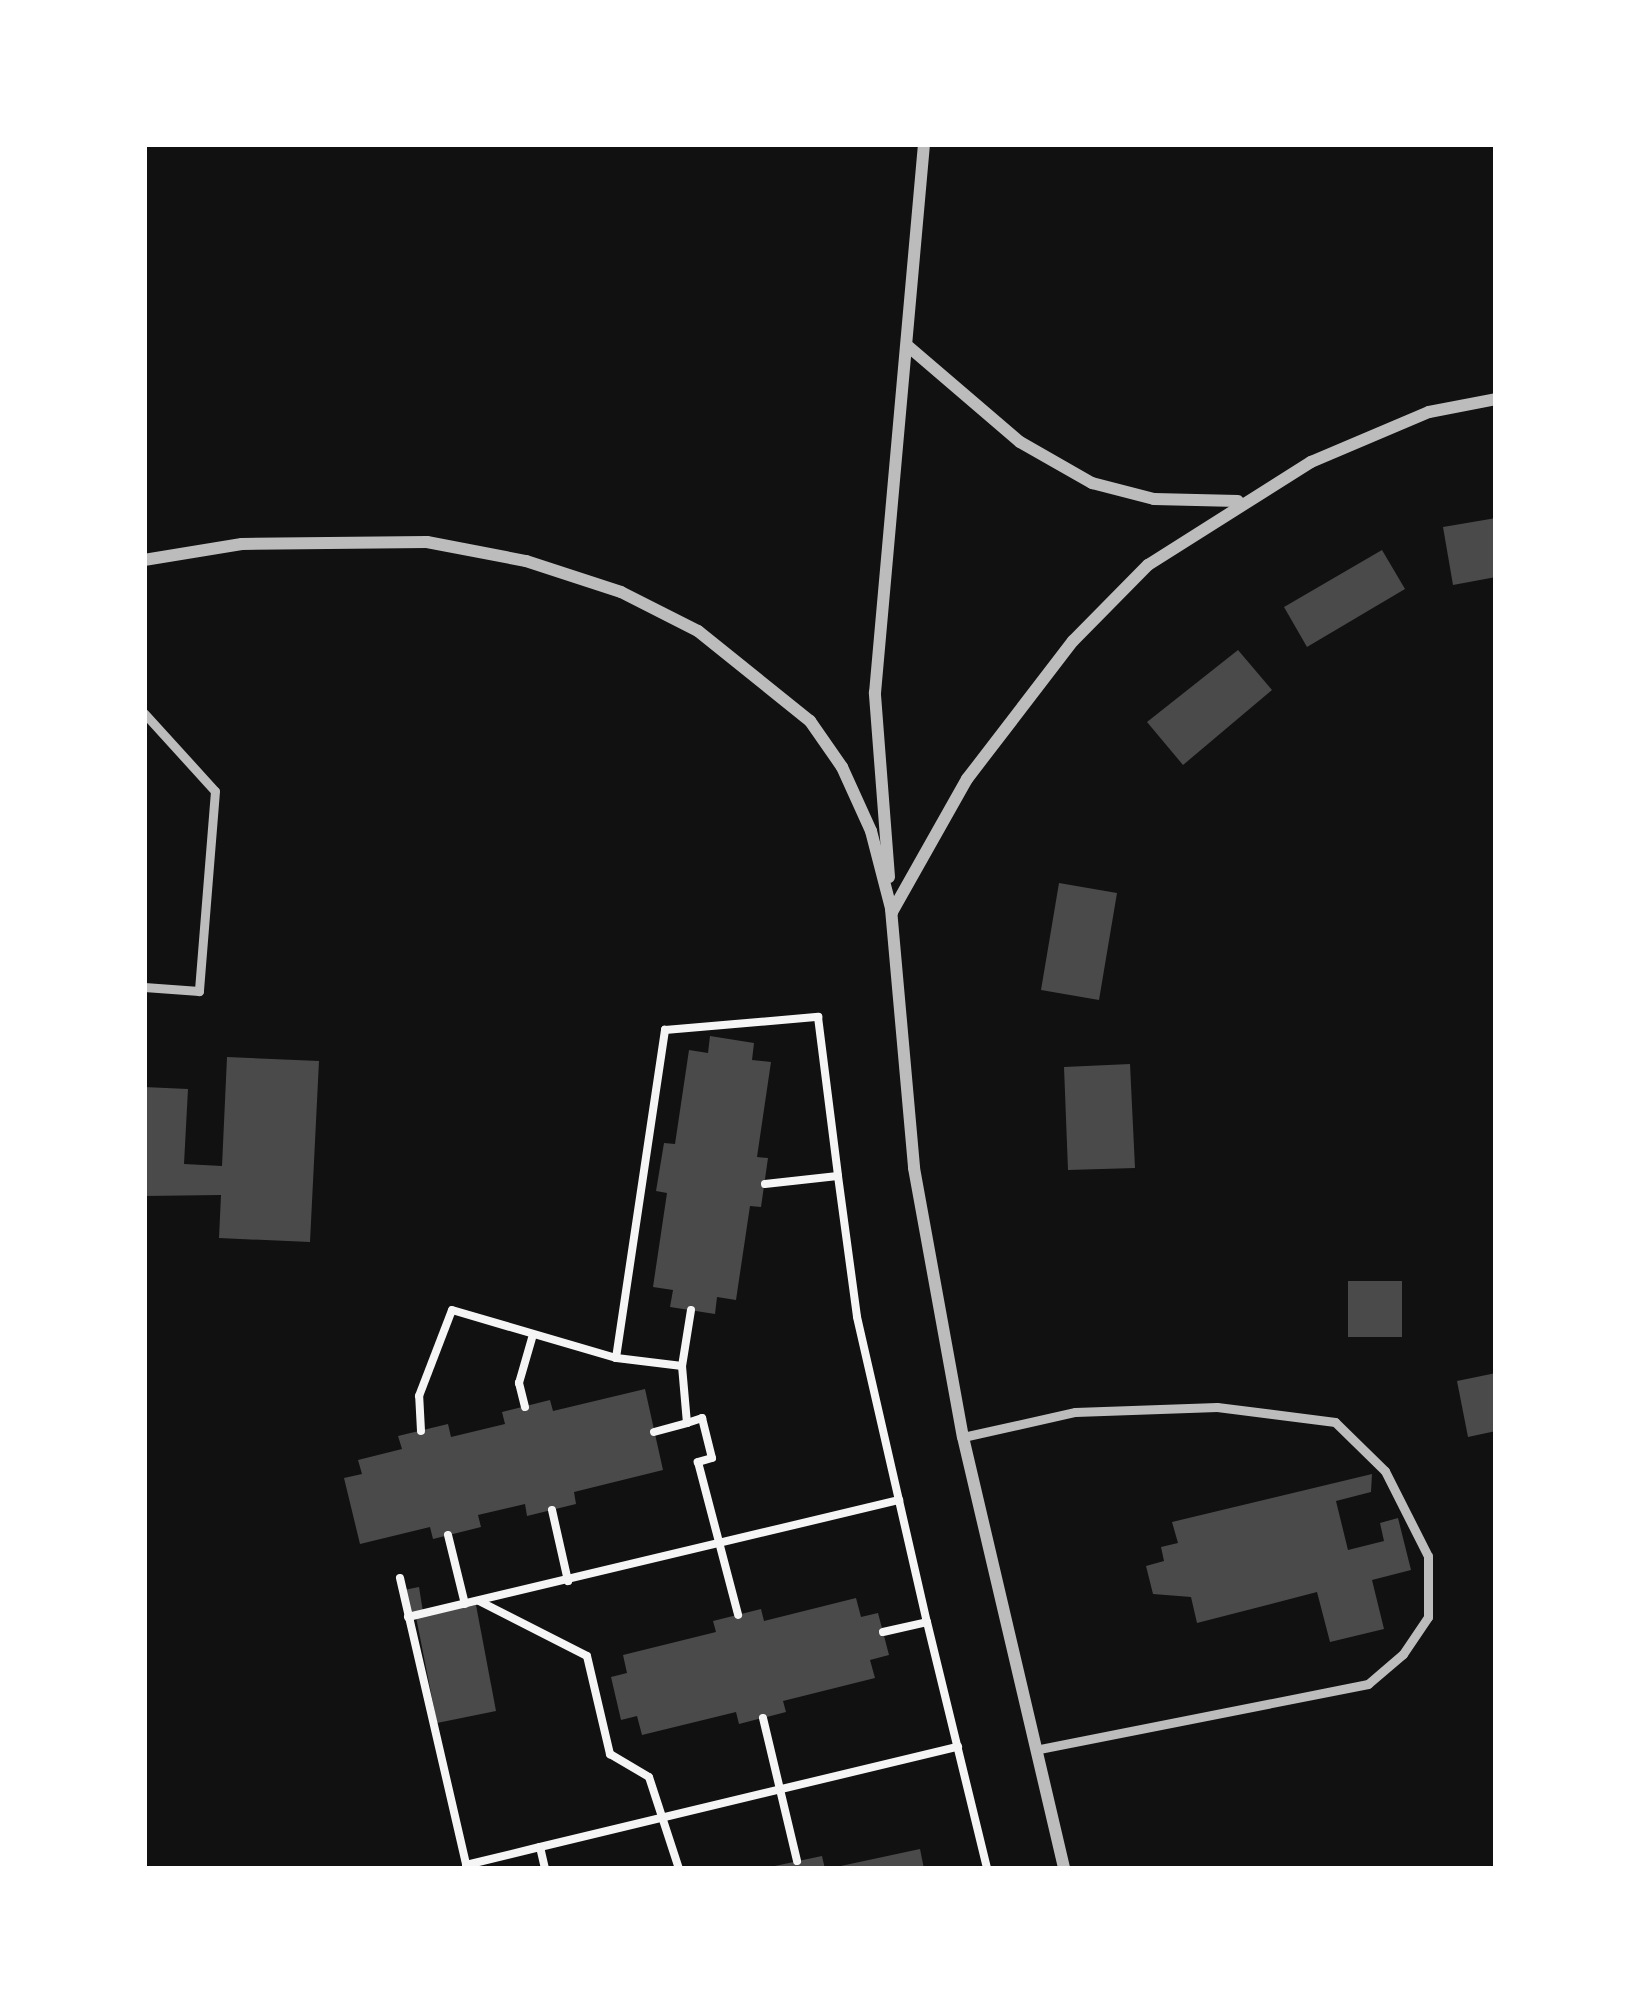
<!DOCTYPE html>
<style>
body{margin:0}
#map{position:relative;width:1640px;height:2013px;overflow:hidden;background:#111;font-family:Lato,sans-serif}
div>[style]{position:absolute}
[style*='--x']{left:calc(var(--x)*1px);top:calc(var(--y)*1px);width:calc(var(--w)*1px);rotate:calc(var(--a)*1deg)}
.building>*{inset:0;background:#4a4a4a}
.path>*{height:8px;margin:-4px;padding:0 4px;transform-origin:4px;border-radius:4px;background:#f5f5f5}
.service>*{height:9px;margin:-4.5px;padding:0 4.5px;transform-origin:4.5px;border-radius:4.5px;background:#bcbcbc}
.minor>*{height:12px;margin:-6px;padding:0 6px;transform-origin:6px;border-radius:6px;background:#bcbcbc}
span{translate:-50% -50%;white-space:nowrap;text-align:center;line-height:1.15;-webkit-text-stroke:9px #fff;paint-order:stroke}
.frame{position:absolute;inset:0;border:147px solid #fff;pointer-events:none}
</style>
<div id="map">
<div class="building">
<div style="clip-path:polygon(1496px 518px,1496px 577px,1453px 585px,1443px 527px)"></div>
<div style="clip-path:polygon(1382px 550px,1405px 589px,1307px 647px,1284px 607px)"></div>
<div style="clip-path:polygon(1238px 650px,1272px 690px,1183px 765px,1147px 722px)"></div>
<div style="clip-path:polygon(1059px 883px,1117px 893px,1099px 1000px,1041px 990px)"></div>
<div style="clip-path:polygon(710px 1036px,754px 1043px,752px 1060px,771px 1062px,757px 1157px,768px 1158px,761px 1207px,750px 1206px,736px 1300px,717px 1297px,715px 1314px,670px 1307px,673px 1290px,653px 1287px,667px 1193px,656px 1191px,664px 1143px,675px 1144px,689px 1050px,708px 1053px)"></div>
<div style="clip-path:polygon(227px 1057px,319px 1061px,310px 1242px,219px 1238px,221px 1195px,144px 1196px,144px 1087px,188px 1089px,184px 1164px,222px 1166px)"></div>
<div style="clip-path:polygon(1130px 1064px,1135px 1168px,1068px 1170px,1064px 1067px)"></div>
<div style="clip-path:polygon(1348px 1281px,1402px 1281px,1402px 1337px,1348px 1337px)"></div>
<div style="clip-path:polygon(1496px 1373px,1496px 1431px,1468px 1437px,1457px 1381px)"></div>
<div style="clip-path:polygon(645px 1389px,663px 1470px,574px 1492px,576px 1504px,527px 1516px,525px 1504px,478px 1515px,481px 1527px,433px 1539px,430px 1527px,360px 1544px,344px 1478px,362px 1474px,358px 1460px,402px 1449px,398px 1436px,448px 1424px,451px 1437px,505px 1424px,502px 1412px,550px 1400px,553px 1411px)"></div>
<div style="clip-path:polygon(1372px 1474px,1371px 1492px,1336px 1501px,1348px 1550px,1384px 1541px,1380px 1523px,1398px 1518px,1411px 1570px,1372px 1580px,1384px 1629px,1330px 1642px,1317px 1592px,1197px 1623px,1191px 1597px,1153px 1594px,1146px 1566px,1164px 1561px,1161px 1547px,1178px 1543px,1172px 1522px)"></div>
<div style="clip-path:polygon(419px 1587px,423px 1612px,409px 1614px,404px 1590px)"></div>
<div style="clip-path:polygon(856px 1598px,861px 1617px,878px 1613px,889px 1655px,870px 1660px,875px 1678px,783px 1701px,786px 1712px,739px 1724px,736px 1712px,642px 1735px,637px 1716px,621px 1720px,611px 1677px,627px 1673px,623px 1655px,716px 1632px,713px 1621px,761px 1609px,764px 1621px)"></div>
<div style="clip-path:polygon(476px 1605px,496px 1711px,437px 1723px,416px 1617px)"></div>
<div style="clip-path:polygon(920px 1849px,924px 1869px,836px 1869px,836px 1867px)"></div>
<div style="clip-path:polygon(822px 1856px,825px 1869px,770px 1869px,770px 1867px)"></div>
</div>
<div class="path">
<div style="--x:765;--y:1184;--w:73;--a:-6.3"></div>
<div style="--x:838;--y:1176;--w:142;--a:82.3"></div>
<div style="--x:857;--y:1317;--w:313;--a:77.1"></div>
<div style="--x:691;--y:1310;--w:57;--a:99.1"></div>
<div style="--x:682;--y:1366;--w:66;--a:-173.1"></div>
<div style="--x:616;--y:1358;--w:332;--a:-81.5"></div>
<div style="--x:665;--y:1030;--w:154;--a:-4.9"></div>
<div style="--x:818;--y:1017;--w:160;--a:82.8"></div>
<div style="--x:682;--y:1366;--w:57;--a:85"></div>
<div style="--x:687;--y:1423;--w:16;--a:-18"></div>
<div style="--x:702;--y:1418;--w:41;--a:76"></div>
<div style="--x:712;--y:1458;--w:15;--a:164"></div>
<div style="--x:698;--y:1462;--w:158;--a:75.3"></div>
<div style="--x:525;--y:1407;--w:25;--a:-104"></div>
<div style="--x:519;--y:1383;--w:47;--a:-73.9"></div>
<div style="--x:421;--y:1431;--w:35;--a:-93"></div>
<div style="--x:419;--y:1396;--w:92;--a:-69"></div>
<div style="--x:452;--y:1310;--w:171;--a:16.3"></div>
<div style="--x:654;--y:1432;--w:34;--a:-15"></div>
<div style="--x:552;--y:1510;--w:73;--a:77.3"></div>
<div style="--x:448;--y:1535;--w:71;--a:76.2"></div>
<div style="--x:400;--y:1578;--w:299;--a:77"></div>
<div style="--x:479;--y:1601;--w:121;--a:27"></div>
<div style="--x:587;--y:1656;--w:101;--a:76.8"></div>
<div style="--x:610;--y:1754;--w:45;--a:30.5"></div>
<div style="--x:649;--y:1777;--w:97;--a:71.9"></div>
<div style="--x:408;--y:1617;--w:505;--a:-13.4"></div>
<div style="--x:883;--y:1632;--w:45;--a:-12.8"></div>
<div style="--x:927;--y:1622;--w:254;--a:76.3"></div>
<div style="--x:763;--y:1718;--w:147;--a:76.6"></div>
<div style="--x:540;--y:1847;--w:430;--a:-13.5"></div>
<div style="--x:466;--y:1865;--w:76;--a:-13.7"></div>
<div style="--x:540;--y:1847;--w:23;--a:77"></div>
</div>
<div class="service">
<div style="--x:144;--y:713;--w:105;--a:47.7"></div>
<div style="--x:215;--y:791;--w:201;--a:94.6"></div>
<div style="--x:199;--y:991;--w:55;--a:-175.8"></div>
<div style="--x:963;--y:1437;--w:115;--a:-12.6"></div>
<div style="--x:1075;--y:1412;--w:142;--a:-2"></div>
<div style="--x:1217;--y:1407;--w:119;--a:7.2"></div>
<div style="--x:1335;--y:1422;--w:70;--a:44.4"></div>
<div style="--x:1385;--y:1471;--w:95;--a:63.2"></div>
<div style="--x:1428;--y:1556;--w:61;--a:90"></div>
<div style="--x:1428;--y:1617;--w:45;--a:124"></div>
<div style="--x:1403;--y:1654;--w:46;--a:139.4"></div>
<div style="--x:1368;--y:1684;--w:338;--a:168.8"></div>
</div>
<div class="minor">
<div style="--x:909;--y:347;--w:146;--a:40.6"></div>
<div style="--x:1020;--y:442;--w:83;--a:29.7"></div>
<div style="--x:1092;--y:483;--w:64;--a:14.5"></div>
<div style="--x:1154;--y:499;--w:84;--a:1.4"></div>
<div style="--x:144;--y:560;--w:99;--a:-9.3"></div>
<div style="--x:242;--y:544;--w:185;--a:-0.6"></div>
<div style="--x:427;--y:542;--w:101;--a:10.9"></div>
<div style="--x:526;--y:561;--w:100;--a:18.1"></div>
<div style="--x:621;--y:592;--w:86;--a:26.9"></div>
<div style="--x:698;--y:631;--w:144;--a:38.8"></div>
<div style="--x:810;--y:721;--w:56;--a:55.2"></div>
<div style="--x:842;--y:767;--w:70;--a:65.6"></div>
<div style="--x:871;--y:831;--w:84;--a:75.5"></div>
<div style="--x:892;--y:912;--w:153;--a:-60.6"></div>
<div style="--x:967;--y:779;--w:174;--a:-52.5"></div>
<div style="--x:1073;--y:641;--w:107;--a:-45.4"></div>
<div style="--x:1148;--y:565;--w:193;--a:-32.3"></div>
<div style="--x:1311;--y:462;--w:128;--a:-23"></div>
<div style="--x:1429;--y:412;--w:68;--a:-11"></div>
<div style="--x:889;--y:877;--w:185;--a:-94.4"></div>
<div style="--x:875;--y:693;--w:551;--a:-84.9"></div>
<div style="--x:891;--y:909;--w:260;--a:84.9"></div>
<div style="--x:914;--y:1168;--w:273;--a:79.7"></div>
<div style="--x:963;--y:1437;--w:444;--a:76.8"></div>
</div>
<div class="frame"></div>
</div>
